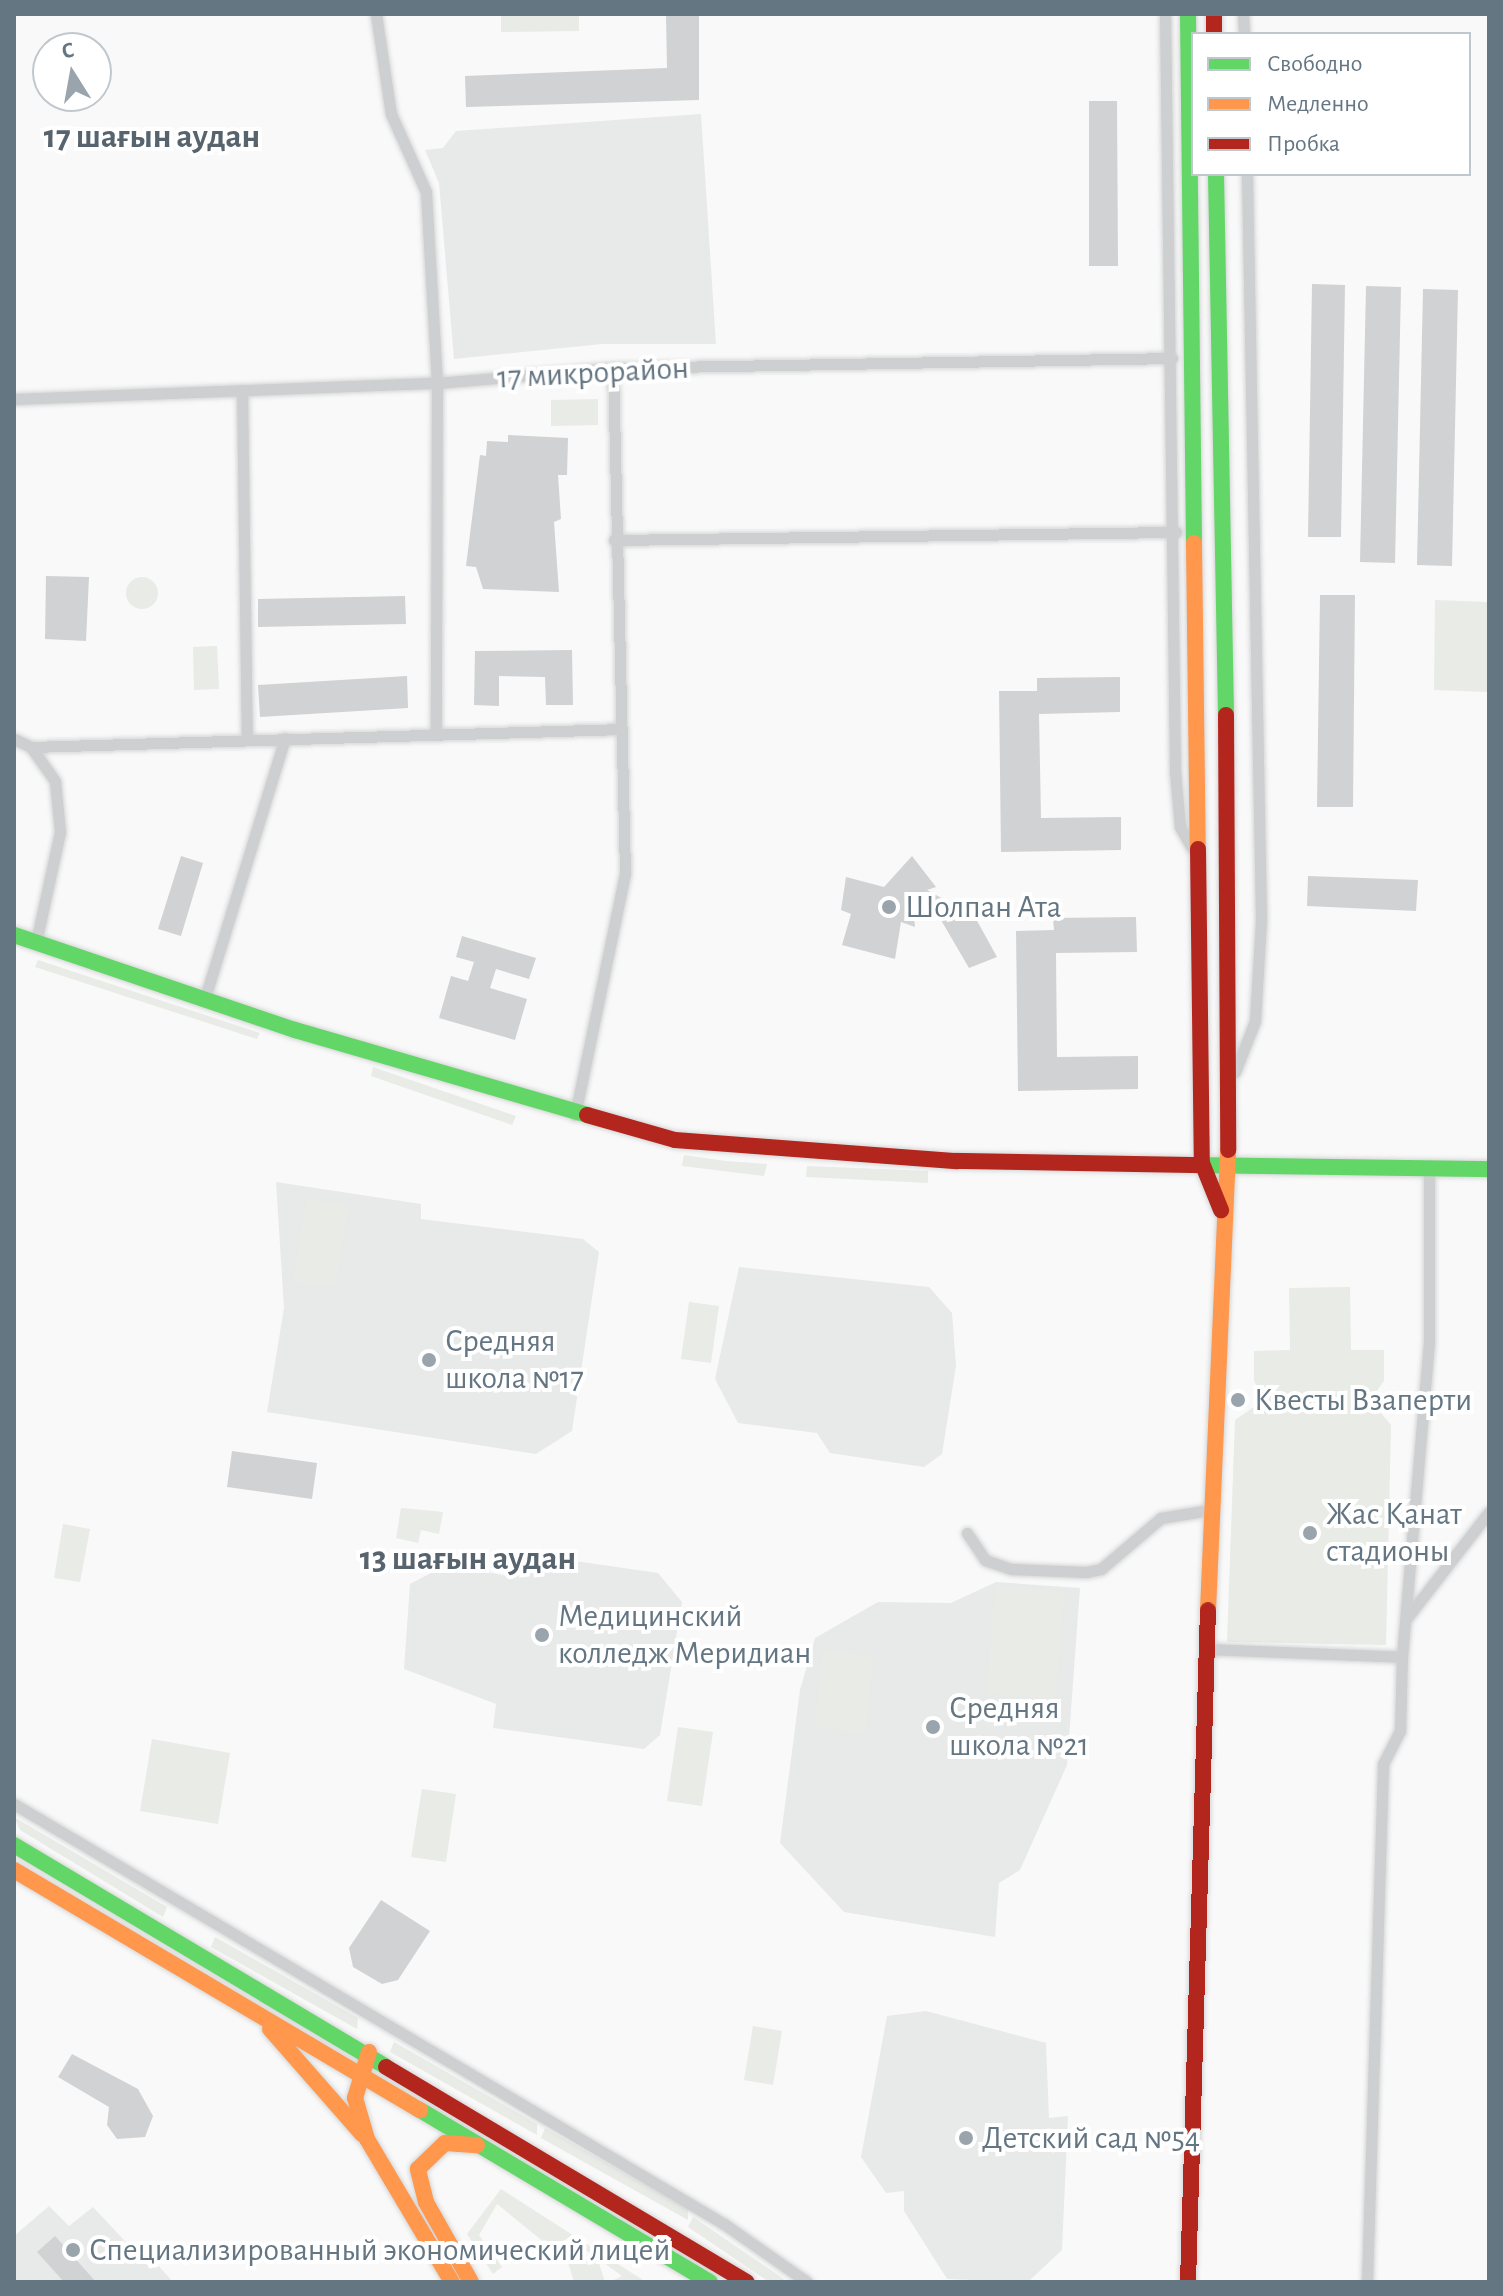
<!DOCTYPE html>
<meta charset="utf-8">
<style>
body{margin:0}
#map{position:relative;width:1503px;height:2296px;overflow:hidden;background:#f9f9f9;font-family:"Alegreya Sans",sans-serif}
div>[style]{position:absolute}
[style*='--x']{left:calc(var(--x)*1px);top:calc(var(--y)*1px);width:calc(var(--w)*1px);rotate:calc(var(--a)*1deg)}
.built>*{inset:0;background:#e8e9e9}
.green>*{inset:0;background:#e8ebe6}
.round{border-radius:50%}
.building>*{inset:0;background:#d0d2d3}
.roads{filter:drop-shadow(0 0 2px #d5d6d7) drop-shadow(0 0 2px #d5d6d7)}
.street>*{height:11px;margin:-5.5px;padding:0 5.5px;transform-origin:5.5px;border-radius:5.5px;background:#cecfd0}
.fast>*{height:16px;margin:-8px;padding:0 8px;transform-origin:8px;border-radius:8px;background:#63d668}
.slow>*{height:16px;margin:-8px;padding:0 8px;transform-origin:8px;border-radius:8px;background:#ff974d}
.jam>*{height:16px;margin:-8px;padding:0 8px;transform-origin:8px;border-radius:8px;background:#b3261e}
.dots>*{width:22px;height:22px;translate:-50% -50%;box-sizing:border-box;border:4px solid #fff;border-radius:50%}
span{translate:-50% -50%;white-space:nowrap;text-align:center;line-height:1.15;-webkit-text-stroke:8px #fff;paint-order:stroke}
.street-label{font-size:32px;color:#657683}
.poi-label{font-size:32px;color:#657683}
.left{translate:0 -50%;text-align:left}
.neighbourhood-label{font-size:34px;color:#57646e;font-weight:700}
.frame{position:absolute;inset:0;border:16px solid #657683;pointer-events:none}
.legend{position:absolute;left:1191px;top:32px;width:280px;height:144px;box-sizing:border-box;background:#fff;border:2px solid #c1c8cd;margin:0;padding:10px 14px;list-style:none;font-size:24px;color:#657683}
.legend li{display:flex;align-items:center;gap:16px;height:40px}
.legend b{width:40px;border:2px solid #c1c8cd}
.north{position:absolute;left:32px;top:32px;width:80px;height:80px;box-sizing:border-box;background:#fff;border:2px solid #c1c8cd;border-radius:50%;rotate:349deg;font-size:22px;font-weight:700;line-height:32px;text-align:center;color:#657683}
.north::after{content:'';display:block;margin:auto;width:28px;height:36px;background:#99a4ac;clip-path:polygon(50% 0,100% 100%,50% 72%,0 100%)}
</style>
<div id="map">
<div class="built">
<div style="clip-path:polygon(701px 114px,716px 344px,602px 344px,454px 359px,439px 183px,425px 150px,443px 148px,456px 131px)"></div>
<div style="clip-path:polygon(276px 1182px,421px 1204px,421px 1219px,583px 1239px,599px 1252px,572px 1431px,536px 1454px,267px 1412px,284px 1308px)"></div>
<div style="clip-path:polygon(739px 1267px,929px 1287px,952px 1313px,956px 1366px,942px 1454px,924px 1467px,830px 1453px,817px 1433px,738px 1423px,715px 1379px)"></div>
<div style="clip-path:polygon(547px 1557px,658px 1573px,682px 1602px,660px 1735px,644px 1749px,493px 1728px,496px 1704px,404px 1669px,410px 1584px,448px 1564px,513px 1577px)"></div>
<div style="clip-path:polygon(996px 1582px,1080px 1588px,1067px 1765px,1020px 1870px,999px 1883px,995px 1937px,844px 1912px,780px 1843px,800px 1690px,815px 1638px,878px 1602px,951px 1603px)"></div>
<div style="clip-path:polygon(926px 2011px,1046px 2043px,1049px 2118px,1068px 2116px,1062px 2250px,1028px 2282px,947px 2279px,904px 2211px,904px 2191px,886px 2193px,861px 2157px,887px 2016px)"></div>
<div style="clip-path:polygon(49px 2206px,69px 2226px,93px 2207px,151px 2269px,157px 2264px,173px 2282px,14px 2282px,14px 2236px)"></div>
</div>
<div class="green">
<div style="clip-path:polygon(501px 14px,579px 14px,579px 31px,501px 32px)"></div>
<div style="clip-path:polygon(598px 399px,598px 425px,551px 426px,551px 400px)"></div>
<div class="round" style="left:126px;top:577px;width:32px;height:32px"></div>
<div style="clip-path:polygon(1435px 600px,1489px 602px,1489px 692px,1434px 690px)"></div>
<div style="clip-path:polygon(217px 646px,219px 689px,194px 690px,193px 647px)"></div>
<div style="clip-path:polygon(38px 960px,260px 1033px,257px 1039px,35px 967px)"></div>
<div style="clip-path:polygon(373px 1067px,516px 1116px,512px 1125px,371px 1076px)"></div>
<div style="clip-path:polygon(684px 1155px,726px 1161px,767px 1164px,764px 1176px,682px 1166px)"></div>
<div style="clip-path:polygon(807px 1166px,928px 1171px,928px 1183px,806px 1177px)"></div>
<div style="clip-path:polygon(306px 1199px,349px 1206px,335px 1287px,293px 1281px)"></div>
<div style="clip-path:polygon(1350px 1287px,1351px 1350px,1384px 1350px,1384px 1381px,1370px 1400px,1391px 1425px,1386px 1645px,1227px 1642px,1235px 1420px,1264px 1400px,1254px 1381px,1254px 1351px,1290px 1350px,1289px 1288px)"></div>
<div style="clip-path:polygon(689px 1302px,719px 1306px,711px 1363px,681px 1359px)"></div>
<div style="clip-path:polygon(401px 1508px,443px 1512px,439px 1534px,421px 1530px,418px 1543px,396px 1538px)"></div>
<div style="clip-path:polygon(63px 1524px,90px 1529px,80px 1582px,54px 1578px)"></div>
<div style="clip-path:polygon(995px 1586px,1064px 1591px,1056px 1699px,987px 1694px)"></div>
<div style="clip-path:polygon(823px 1650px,874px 1656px,865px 1733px,814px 1727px)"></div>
<div style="clip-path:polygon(678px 1727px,713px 1732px,702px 1806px,667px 1801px)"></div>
<div style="clip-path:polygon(152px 1739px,230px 1753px,218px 1824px,140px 1811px)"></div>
<div style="clip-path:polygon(422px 1789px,456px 1794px,446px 1862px,411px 1857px)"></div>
<div style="clip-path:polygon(14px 1817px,167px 1907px,163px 1917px,20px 1830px)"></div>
<div style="clip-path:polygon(215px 1937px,358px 2018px,357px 2029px,211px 1947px)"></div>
<div style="clip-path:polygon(753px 2026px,782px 2031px,773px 2085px,744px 2080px)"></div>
<div style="clip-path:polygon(394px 2042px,537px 2124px,537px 2135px,390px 2052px)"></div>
<div style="clip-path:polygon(545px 2128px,688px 2209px,688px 2220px,541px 2138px)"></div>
<div style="clip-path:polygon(501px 2189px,646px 2282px,610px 2282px,622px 2276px,569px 2238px,550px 2247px,497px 2204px,479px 2235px,502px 2267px,493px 2274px,467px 2234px)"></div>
<div style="clip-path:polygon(693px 2217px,778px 2275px,787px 2282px,769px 2282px,688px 2227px)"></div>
<div style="clip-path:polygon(580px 2250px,599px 2263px,605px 2282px,574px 2282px,568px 2262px)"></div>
</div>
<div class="building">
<div style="clip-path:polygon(666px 15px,699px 16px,699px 100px,466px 107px,465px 76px,667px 68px)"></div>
<div style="clip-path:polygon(1089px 101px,1117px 101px,1118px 266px,1089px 266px)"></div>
<div style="clip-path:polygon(1312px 284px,1345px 285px,1341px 537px,1308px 537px)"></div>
<div style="clip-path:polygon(1366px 286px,1401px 287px,1395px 563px,1360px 562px)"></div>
<div style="clip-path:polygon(1423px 289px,1458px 290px,1452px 566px,1417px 565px)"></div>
<div style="clip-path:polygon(508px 435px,568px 438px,567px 475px,558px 475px,561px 519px,554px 522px,559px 592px,483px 589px,476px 567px,466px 566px,480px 455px,486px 456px,487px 441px,508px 442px)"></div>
<div style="clip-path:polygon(46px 576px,89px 577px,86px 641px,45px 639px)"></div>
<div style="clip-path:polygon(1320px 595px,1355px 595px,1353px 807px,1317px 807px)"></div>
<div style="clip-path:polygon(405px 596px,406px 624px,258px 627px,258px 599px)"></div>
<div style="clip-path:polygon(572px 650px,573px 705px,546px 705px,545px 677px,499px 676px,499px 706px,474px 705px,475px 651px)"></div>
<div style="clip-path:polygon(407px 676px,408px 708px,260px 717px,258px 685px)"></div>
<div style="clip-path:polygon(1120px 677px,1120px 712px,1039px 714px,1041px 818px,1121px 817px,1121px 850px,1001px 852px,999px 691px,1037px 691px,1037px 678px)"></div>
<div style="clip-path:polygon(181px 856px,203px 863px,181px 936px,158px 929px)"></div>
<div style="clip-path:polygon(912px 856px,936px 887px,927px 890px,945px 900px,946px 911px,965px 899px,997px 957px,969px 968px,934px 908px,914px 916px,915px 927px,901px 922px,895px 959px,842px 945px,851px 914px,841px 910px,846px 877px,884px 887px)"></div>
<div style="clip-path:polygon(1308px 876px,1418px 880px,1416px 911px,1307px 906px)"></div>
<div style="clip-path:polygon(1136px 917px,1137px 952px,1056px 953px,1057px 1057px,1138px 1056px,1138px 1089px,1018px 1091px,1016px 931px,1054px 930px,1053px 918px)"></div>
<div style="clip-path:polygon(462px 936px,536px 958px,529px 979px,496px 969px,490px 988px,527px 999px,515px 1040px,439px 1018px,451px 976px,468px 981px,474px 962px,456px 957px)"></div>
<div style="clip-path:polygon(232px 1451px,317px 1463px,312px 1499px,227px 1487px)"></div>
<div style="clip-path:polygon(381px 1900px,430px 1931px,398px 1980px,382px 1984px,353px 1967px,349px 1948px)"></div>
<div style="clip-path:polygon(72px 2054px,138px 2089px,153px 2116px,145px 2137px,117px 2139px,107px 2125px,109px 2107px,58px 2077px)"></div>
<div style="clip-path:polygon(55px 2236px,96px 2282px,64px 2282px,37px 2252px)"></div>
</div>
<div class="roads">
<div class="street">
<div style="--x:376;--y:14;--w:101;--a:81.5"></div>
<div style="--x:391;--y:114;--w:85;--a:65.8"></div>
<div style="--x:426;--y:192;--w:191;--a:86.7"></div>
<div style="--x:437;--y:383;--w:351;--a:90.2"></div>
<div style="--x:1165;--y:14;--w:757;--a:89.24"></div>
<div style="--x:1175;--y:771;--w:56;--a:84.9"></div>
<div style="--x:1180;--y:827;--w:34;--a:60"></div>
<div style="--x:1243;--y:14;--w:20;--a:87"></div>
<div style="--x:242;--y:391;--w:347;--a:89.2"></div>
<div style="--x:14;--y:399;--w:423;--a:-2.2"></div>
<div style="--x:437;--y:383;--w:177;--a:-4.9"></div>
<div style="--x:613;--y:368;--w:559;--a:-1.02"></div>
<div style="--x:614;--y:540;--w:562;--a:-0.82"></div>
<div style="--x:14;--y:739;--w:19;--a:25"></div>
<div style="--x:31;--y:747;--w:42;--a:54.8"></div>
<div style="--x:55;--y:781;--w:51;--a:84.4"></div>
<div style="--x:60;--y:832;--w:113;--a:102.3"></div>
<div style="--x:31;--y:747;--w:591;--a:-1.74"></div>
<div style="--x:204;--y:1001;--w:275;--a:-72.9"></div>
<div style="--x:1235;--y:1072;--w:55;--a:-68.6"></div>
<div style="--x:1255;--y:1021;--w:102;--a:-86.6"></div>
<div style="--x:1261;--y:919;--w:745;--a:-91.08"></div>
<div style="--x:575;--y:1115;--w:247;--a:-78.3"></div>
<div style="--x:625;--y:873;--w:505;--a:-91.36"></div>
<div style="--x:967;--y:1533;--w:32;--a:56"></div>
<div style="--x:985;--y:1560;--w:28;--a:19"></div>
<div style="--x:1011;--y:1569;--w:75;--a:2.3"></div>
<div style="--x:1086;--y:1572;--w:15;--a:-11"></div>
<div style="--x:1101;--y:1569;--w:79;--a:-40.4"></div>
<div style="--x:1161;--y:1518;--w:50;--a:-9.3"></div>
<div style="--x:1406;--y:1619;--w:135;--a:-52.2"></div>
<div style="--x:1206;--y:1649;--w:196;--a:2.3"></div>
<div style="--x:1402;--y:1657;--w:316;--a:-85.1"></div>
<div style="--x:1429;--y:1342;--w:173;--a:-90"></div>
<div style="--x:14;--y:1804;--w:825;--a:30.61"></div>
<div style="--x:724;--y:2224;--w:101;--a:34.9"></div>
<div style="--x:1367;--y:2282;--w:518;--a:-88.23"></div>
<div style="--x:1383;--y:1764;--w:37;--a:-63"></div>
<div style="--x:1400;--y:1731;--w:74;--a:-88.5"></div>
</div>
<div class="fast">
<div style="--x:1188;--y:14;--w:529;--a:89.35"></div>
<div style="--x:1216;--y:174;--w:541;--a:88.94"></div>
<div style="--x:14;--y:935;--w:297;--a:18.7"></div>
<div style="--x:295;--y:1030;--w:304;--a:16.2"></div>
<div style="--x:1198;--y:1165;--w:291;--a:0.8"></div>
<div style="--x:14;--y:1845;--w:433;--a:30.8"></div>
<div style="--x:420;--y:2110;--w:337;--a:30.7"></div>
</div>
<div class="slow">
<div style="--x:1194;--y:543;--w:306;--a:89.3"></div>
<div style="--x:1208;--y:1610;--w:460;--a:-87.5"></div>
<div style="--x:14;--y:1870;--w:472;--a:30.6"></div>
<div style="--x:270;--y:2029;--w:140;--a:48.8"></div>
<div style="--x:369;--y:2052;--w:48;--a:106.9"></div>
<div style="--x:355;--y:2098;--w:43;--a:73.7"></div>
<div style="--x:367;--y:2139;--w:166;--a:59.3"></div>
<div style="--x:471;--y:2282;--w:92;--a:-119.4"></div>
<div style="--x:426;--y:2202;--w:34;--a:-104"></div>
<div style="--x:418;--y:2169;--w:37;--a:-44"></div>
<div style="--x:445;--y:2143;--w:32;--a:4"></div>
</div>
<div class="jam">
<div style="--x:1214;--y:14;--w:20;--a:90"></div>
<div style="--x:1226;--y:715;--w:435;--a:89.7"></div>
<div style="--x:1198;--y:849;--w:314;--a:89.3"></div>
<div style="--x:1202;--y:1163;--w:51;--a:68"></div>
<div style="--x:587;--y:1115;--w:91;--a:15.9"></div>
<div style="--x:675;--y:1140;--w:283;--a:4.3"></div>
<div style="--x:957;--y:1161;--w:241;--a:1"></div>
<div style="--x:386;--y:2067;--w:420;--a:30.8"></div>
<div style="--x:1188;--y:2282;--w:672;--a:-88.3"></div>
</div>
</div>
<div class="dots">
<div style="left:889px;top:907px;background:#99a4ac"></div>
<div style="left:429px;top:1360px;background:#99a4ac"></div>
<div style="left:1238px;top:1400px;background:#99a4ac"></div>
<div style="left:1310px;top:1533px;background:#99a4ac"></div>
<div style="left:542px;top:1635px;background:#99a4ac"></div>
<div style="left:933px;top:1727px;background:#99a4ac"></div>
<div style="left:966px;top:2138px;background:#99a4ac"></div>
<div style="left:73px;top:2250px;background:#99a4ac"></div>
</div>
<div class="street-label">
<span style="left:593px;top:373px;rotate:-3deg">17 микрорайон</span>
</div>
<div class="poi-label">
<span class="left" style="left:905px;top:907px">Шолпан Ата</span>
<span class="left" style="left:445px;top:1360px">Средняя<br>школа №17</span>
<span class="left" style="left:1254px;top:1400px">Квесты Взаперти</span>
<span class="left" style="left:1326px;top:1533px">Жас Қанат<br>стадионы</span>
<span class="left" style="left:558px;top:1635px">Медицинский<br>колледж Меридиан</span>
<span class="left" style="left:949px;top:1727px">Средняя<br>школа №21</span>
<span class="left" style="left:982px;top:2138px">Детский сад №54</span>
<span class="left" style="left:89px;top:2250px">Специализированный экономический лицей</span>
</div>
<div class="neighbourhood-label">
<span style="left:152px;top:138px">17 шағын аудан</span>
<span style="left:468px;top:1560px">13 шағын аудан</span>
</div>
<div class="frame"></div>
<ul class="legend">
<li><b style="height:10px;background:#63d668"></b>Свободно</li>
<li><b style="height:10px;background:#ff974d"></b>Медленно</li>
<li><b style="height:10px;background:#b3261e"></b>Пробка</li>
</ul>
<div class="north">С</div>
</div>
